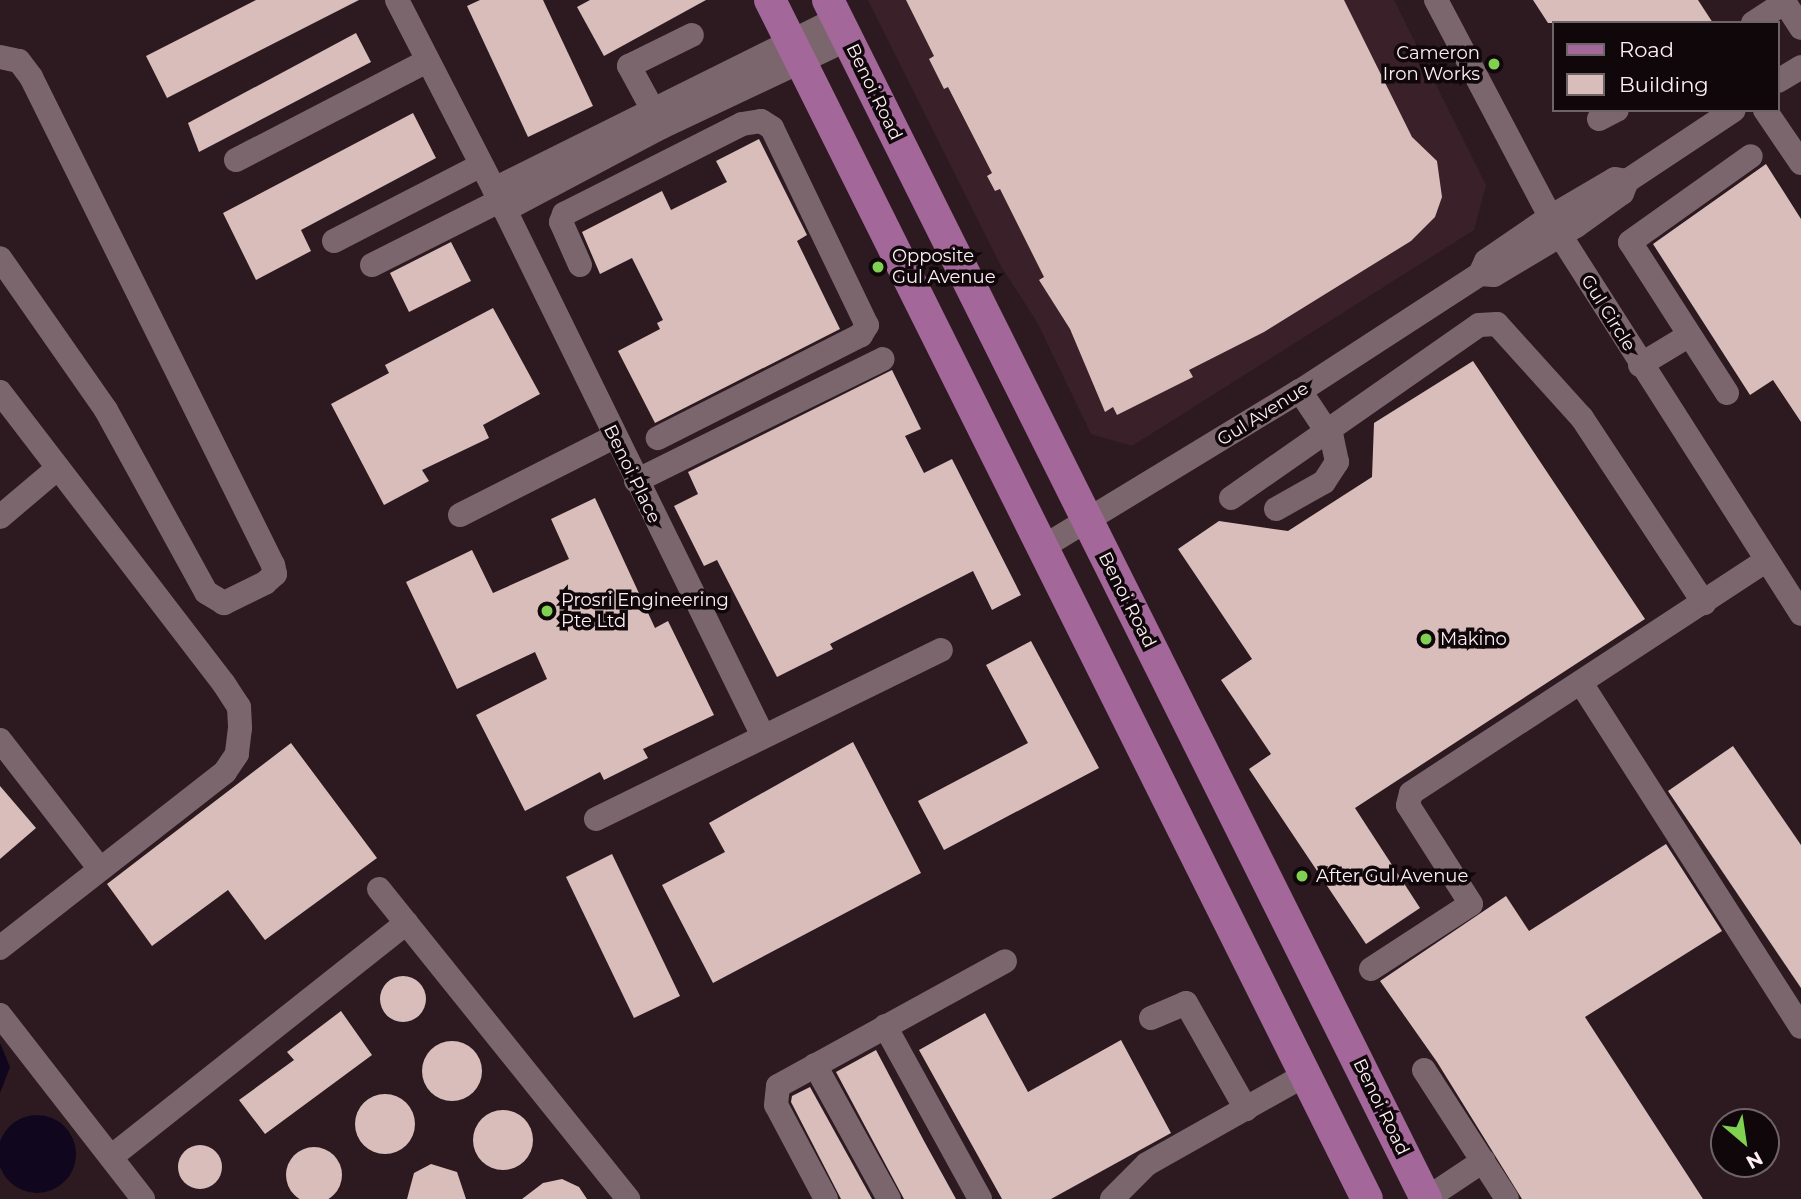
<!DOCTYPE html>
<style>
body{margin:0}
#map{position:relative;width:1801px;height:1199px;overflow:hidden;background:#2c1a20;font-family:Montserrat,sans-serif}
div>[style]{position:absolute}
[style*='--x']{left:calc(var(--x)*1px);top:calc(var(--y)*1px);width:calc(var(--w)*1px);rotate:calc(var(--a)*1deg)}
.built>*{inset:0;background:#392029}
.water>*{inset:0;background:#10061d}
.round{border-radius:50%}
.building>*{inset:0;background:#d8bdbb}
.minor>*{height:24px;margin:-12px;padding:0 12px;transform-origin:12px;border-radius:12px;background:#7c666d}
.major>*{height:32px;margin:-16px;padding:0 16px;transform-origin:16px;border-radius:16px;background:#a3679a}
.dots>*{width:19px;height:19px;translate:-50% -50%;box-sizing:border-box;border:4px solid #0f070a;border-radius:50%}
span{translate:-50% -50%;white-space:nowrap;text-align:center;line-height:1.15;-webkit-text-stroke:7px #0f070a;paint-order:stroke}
.poi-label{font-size:18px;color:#fdeff3}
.right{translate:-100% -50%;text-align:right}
.left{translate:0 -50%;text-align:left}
.street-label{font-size:18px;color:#fdeff3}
.legend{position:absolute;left:1552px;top:21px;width:228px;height:91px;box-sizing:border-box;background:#0f070a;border:2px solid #6e6467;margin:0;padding:9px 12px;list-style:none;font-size:21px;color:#fdeff3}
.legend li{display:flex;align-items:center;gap:14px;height:35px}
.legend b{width:35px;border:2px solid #6e6467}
.north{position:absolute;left:1710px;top:1108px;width:70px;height:70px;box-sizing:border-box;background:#0f070a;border:2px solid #6e6467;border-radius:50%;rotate:151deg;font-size:19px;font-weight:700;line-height:28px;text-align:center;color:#fdeff3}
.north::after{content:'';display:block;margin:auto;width:24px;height:32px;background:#80d051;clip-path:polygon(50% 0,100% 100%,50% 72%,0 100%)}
</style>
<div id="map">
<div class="built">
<div style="clip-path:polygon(868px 0,1394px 0,1486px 185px,1474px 230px,1132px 446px,1091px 434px,1037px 322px,1002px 268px)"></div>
</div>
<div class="water">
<div style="clip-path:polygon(0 1043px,10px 1067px,0 1093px)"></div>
<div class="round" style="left:-2px;top:1115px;width:78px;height:78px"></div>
</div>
<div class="building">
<div style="clip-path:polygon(256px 0,359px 0,167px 98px,146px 56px)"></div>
<div style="clip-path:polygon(480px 0,543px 0,593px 106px,528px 137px,467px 6px)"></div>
<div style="clip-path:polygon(590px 0,706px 0,604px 56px,577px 7px)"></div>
<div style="clip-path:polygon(906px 0,1344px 0,1412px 137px,1437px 161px,1442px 197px,1435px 217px,1411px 241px,1264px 332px,1189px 370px,1193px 377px,1117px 415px,1113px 407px,1105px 412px,1070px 329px,1039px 280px,1044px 277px,1000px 189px,995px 191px,987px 176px,992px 173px,948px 87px,944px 89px,929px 59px,934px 56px)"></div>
<div style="clip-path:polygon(1533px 0,1698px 0,1713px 23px,1548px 23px)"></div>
<div style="clip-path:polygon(356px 33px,371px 62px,199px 152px,188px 123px)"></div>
<div style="clip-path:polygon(413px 113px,436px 158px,301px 230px,311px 251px,256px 280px,223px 213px)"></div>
<div style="clip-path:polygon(759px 139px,807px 235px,797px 241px,840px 329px,655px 423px,618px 351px,660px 329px,657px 323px,663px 320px,632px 258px,600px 274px,582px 232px,662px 191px,671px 210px,727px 182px,716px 161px)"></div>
<div style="clip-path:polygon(1766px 164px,1801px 219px,1801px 422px,1773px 380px,1750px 395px,1653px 244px)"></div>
<div style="clip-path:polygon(451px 242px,471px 281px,409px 312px,390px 273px)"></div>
<div style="clip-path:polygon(493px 308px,540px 394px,483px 425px,489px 438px,422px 470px,429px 481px,384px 505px,331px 404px,389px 373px,385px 365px)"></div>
<div style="clip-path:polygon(1473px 361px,1645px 619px,1355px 808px,1420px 908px,1366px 944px,1249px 769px,1271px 754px,1221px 680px,1252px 659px,1178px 549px,1219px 521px,1288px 531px,1372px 477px,1374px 423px)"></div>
<div style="clip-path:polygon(892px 370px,921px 429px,905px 436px,924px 473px,952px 459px,1021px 595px,992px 610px,973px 571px,830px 644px,833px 649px,777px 677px,717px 560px,704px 566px,674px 506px,698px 494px,688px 472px)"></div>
<div style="clip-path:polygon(595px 498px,655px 628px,668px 621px,714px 715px,643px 749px,648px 758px,604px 780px,600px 772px,525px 811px,476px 715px,547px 679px,535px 652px,457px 689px,406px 582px,472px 550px,493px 593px,569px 559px,551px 519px)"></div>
<div style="clip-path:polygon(1031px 641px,1099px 768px,944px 850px,918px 801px,1028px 743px,986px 665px)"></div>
<div style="clip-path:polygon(853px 742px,921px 873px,713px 983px,662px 885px,725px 852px,709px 823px)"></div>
<div style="clip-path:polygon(291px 743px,377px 858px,265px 940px,228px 890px,152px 946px,107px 884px)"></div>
<div style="clip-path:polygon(1733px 746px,1801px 845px,1801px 988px,1668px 791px)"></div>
<div style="clip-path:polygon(0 786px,36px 828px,0 859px)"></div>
<div style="clip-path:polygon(1666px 844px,1722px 931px,1585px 1017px,1703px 1199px,1522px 1199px,1437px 1062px,1380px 981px,1506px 896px,1529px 931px)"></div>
<div style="clip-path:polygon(612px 854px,680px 996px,634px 1018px,566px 877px)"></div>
<div class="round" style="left:380px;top:976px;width:46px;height:46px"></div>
<div style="clip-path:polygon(341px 1011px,372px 1055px,265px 1134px,239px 1100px,294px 1060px,287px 1052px)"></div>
<div style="clip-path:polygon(985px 1013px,1028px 1092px,1121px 1040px,1171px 1133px,1051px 1199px,1002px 1199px,919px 1050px)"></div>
<div class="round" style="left:422px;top:1041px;width:60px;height:60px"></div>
<div style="clip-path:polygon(876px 1050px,924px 1141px,956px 1199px,904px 1199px,836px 1072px)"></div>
<div style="clip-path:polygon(810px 1087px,872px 1199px,841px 1199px,791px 1102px,792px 1096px)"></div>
<div class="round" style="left:355px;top:1094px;width:60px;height:60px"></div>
<div class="round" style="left:473px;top:1110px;width:60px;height:60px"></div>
<div class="round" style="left:178px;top:1145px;width:44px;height:44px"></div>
<div class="round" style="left:286px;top:1147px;width:56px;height:56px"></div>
<div style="clip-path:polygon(431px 1164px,457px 1172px,466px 1199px,407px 1199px,414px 1173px)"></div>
<div style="clip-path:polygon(562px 1179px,579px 1187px,587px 1199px,522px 1199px,543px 1183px)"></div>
</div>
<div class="minor">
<div style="--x:397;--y:0;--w:236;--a:62.8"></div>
<div style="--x:505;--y:210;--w:586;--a:63.87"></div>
<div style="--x:1436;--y:0;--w:266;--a:62.2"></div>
<div style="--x:1560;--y:235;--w:449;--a:57.5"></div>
<div style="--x:1783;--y:0;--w:33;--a:57"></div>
<div style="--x:1753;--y:23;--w:37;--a:-33"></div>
<div style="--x:0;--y:57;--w:19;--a:12"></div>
<div style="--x:19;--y:61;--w:20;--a:53"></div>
<div style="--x:31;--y:77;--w:545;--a:63.62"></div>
<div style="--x:273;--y:565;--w:9;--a:77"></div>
<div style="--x:275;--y:574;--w:13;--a:138"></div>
<div style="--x:265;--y:583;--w:46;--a:154"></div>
<div style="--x:224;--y:603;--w:21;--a:-149"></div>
<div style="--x:206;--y:592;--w:208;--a:-118.8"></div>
<div style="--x:106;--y:410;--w:185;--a:-124.9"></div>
<div style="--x:1778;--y:81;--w:27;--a:-31"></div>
<div style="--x:1765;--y:110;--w:64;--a:55.8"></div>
<div style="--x:1599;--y:119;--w:20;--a:-27"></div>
<div style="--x:660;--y:123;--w:65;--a:-118.5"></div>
<div style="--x:629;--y:66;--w:70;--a:-26.2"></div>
<div style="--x:236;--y:160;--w:215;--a:-27.4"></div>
<div style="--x:494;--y:189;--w:383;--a:-26.4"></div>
<div style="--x:505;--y:210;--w:178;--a:-27.9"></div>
<div style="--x:662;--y:127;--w:206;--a:-25.3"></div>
<div style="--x:334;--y:241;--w:165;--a:-27.3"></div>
<div style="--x:372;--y:265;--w:142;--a:-26.7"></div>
<div style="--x:580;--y:265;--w:47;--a:-113.8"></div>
<div style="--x:561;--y:222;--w:9;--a:-69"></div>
<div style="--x:564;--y:214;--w:199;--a:-26.8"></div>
<div style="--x:742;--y:124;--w:19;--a:-9"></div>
<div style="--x:761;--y:121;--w:13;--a:32"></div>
<div style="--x:772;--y:128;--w:219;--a:64.3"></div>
<div style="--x:867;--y:325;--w:12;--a:121"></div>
<div style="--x:861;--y:335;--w:228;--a:153.1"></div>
<div style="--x:1480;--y:274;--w:14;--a:4"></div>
<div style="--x:1494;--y:275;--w:96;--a:-30.9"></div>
<div style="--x:1576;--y:226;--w:57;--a:-35.7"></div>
<div style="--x:1622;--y:193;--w:13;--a:-67"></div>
<div style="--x:1627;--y:181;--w:128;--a:-33.6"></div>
<div style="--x:1640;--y:365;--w:56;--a:-31.1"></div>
<div style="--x:0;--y:392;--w:368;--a:52.5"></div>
<div style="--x:224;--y:684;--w:27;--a:57"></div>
<div style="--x:239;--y:707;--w:21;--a:87"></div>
<div style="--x:240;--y:728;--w:26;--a:97"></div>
<div style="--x:237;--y:754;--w:22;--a:124"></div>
<div style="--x:225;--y:772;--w:286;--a:142"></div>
<div style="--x:1727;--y:393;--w:179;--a:-122.7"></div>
<div style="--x:1630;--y:242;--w:148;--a:-35.4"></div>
<div style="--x:636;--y:481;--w:275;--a:-26.3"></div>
<div style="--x:1231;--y:498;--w:302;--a:-34.9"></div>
<div style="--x:1479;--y:325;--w:18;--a:-3"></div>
<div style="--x:1497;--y:324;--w:127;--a:47.9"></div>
<div style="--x:1582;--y:418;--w:222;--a:56.6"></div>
<div style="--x:1276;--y:509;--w:55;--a:-29.4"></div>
<div style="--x:1324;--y:482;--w:24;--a:-57"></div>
<div style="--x:1337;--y:462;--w:24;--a:-102"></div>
<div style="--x:1332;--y:439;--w:58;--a:-123.7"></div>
<div style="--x:460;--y:515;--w:173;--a:-26.9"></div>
<div style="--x:0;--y:517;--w:76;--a:-40.2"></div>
<div style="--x:1043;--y:547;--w:301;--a:-31.3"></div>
<div style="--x:1300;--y:391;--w:215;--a:-33"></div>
<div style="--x:1480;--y:274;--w:14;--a:-65"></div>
<div style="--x:1486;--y:261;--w:78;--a:-34.5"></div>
<div style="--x:1550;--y:217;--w:75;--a:-30.3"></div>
<div style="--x:1615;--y:179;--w:12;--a:9"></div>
<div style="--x:1581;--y:683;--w:408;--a:57.4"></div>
<div style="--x:0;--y:740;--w:163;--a:52.2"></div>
<div style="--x:596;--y:819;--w:384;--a:-26.1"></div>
<div style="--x:379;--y:889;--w:398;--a:51.2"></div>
<div style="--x:1371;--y:969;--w:119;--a:-33"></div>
<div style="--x:1471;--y:904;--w:117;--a:-122.5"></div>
<div style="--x:1408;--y:805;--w:12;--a:-76"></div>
<div style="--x:1411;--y:793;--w:424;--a:-33.2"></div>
<div style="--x:0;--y:1015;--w:233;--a:52.1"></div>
<div style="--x:1151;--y:1018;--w:38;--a:-23"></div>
<div style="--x:1186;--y:1003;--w:122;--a:60.5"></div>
<div style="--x:885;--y:1026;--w:197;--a:61.2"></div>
<div style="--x:815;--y:1065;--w:153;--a:61.1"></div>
<div style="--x:1424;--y:1070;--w:153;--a:57.2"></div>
<div style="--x:111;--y:1157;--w:377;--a:-38.4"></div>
<div style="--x:826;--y:1199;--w:106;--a:-118"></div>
<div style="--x:776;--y:1105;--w:19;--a:-84"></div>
<div style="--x:778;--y:1086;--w:259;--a:-28.8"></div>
<div style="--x:1112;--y:1199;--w:49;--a:-45"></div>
<div style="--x:1147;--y:1164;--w:184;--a:-29.4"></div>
<div style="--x:1426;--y:1199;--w:69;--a:-33.7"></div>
</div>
<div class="major">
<div style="--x:770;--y:0;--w:1339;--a:63.53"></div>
<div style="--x:828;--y:0;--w:1340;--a:63.49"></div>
</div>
<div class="dots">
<div style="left:1494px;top:64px;background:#80d051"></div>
<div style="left:878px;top:267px;background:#80d051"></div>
<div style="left:547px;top:611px;background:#80d051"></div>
<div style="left:1426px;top:639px;background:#80d051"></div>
<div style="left:1302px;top:876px;background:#80d051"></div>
</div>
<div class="poi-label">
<span class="right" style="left:1480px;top:64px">Cameron<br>Iron Works</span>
<span class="left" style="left:892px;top:267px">Opposite<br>Gul Avenue</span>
<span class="left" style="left:561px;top:611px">Prosri Engineering<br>Pte Ltd</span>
<span class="left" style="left:1440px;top:639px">Makino</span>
<span class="left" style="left:1316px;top:876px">After Gul Avenue</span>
</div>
<div class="street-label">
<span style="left:874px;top:92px;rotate:64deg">Benoi Road</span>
<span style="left:1608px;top:313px;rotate:58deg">Gul Circle</span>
<span style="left:1263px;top:414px;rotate:-32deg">Gul Avenue</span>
<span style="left:632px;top:474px;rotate:64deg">Benoi Place</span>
<span style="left:1127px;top:600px;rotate:63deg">Benoi Road</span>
<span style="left:1381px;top:1107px;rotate:64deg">Benoi Road</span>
</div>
<ul class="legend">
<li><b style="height:9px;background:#a3679a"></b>Road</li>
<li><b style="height:19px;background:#d8bdbb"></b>Building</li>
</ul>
<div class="north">N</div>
</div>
